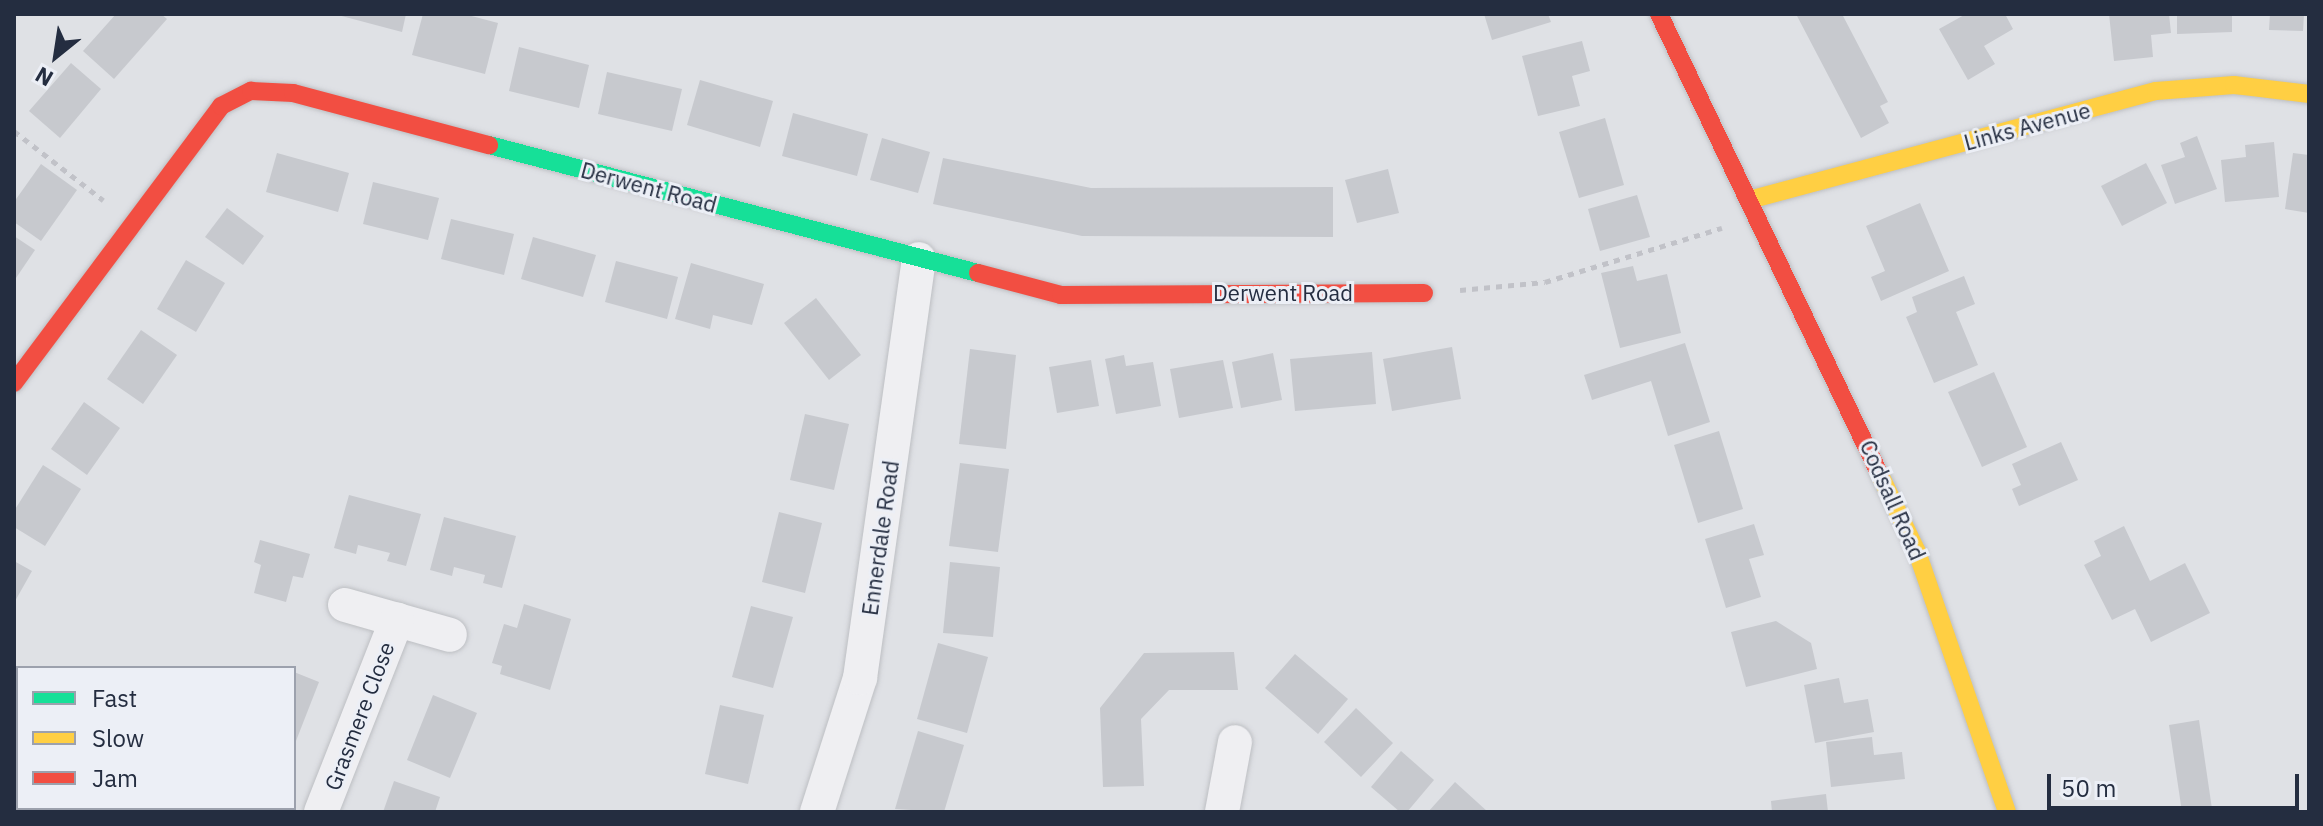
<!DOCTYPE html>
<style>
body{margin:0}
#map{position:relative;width:2323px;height:826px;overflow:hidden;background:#dfe1e5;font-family:"IBM Plex Sans",sans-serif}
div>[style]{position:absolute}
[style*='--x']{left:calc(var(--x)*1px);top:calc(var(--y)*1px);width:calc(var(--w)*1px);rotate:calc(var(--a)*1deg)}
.building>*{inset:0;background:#c7c9ce}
.path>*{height:5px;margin-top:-2.5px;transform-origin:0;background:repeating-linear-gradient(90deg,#c1c2c8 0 6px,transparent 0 12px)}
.roads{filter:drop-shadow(0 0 2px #bdbfc3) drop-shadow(0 0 2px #bdbfc3)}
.street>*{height:34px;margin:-17px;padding:0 17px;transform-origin:17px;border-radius:17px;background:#efeff2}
.fast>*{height:18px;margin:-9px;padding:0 9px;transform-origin:9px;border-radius:9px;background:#16e098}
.slow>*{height:18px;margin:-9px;padding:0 9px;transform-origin:9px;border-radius:9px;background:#ffcf43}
.jam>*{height:18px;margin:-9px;padding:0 9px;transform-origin:9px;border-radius:9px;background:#f24e42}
span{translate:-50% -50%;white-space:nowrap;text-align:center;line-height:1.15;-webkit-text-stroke:6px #eceff6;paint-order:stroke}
.street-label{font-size:22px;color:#242d40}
.frame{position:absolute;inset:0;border:16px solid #242d40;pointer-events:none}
.legend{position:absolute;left:16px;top:666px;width:280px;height:144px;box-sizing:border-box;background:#eceff6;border:2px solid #9ca1ad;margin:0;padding:10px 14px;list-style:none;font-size:24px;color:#242d40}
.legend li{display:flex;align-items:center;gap:16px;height:40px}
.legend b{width:40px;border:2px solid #9ca1ad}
.north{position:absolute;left:16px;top:16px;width:80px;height:80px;-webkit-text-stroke:6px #eceff6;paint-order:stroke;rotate:210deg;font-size:22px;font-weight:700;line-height:32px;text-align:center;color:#242d40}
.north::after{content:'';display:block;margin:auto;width:28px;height:36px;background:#242d40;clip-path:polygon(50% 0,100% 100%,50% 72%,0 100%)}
.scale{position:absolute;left:2047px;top:774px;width:252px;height:36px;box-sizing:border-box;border:4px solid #242d40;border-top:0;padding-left:10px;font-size:24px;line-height:28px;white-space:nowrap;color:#242d40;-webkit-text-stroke:6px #eceff6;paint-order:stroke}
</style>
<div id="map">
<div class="building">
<div style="clip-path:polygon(116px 14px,161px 14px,167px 19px,114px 79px,83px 51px)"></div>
<div style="clip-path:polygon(334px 14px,406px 14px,402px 32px)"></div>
<div style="clip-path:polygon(423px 14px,464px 14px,498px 23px,485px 74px,412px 55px)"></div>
<div style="clip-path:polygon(1484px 14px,1548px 14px,1551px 22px,1492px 40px)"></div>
<div style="clip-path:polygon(1796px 14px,1842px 14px,1888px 102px,1880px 106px,1889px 123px,1861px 138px)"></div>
<div style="clip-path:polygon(1966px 14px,2005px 14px,2013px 29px,1984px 46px,1995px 64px,1968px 80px,1939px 29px)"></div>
<div style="clip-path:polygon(2109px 14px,2169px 14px,2171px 33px,2151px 35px,2153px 57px,2114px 61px)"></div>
<div style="clip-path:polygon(2177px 14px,2232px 14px,2232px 32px,2177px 34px)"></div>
<div style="clip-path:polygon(2270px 14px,2304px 14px,2303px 31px,2269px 30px)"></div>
<div style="clip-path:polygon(1582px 41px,1590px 71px,1572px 76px,1580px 106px,1538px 116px,1522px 56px)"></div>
<div style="clip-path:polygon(519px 47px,589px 65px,579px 108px,509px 91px)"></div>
<div style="clip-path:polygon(71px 63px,101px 89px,60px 138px,29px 111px)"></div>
<div style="clip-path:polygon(607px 72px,682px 89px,672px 131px,598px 114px)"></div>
<div style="clip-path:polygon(700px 80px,773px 101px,760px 147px,687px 125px)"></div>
<div style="clip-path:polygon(793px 113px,868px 134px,857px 176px,782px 156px)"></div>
<div style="clip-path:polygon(1605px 118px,1624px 185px,1579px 198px,1559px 132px)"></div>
<div style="clip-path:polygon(2197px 136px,2217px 189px,2175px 204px,2161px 165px,2185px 157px,2180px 143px)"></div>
<div style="clip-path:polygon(882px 138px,930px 152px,918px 193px,870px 180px)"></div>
<div style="clip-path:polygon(2274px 142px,2279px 197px,2225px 202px,2221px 160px,2246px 157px,2245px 145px)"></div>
<div style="clip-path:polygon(277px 153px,349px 173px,338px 212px,266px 192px)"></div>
<div style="clip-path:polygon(2293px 153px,2309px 155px,2309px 213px,2285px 209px)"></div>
<div style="clip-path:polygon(943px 158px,1091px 188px,1333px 187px,1333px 237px,1082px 236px,933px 204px)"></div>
<div style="clip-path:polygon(2146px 163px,2167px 203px,2122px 226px,2101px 186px)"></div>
<div style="clip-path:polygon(41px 164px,77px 190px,41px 241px,14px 222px,14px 202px)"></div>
<div style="clip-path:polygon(1388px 169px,1399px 213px,1357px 223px,1345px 180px)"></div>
<div style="clip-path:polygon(373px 182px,439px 198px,428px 240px,363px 224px)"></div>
<div style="clip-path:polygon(1637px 195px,1650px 237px,1600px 251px,1588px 209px)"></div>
<div style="clip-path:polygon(1920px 203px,1949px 271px,1881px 301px,1871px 277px,1885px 271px,1866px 226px)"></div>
<div style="clip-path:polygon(227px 208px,264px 236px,243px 265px,205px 237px)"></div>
<div style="clip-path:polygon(451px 219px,514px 234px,504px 275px,441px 259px)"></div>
<div style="clip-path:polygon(14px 236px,35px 250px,14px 281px)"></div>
<div style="clip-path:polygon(533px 237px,596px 255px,583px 297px,521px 279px)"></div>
<div style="clip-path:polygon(186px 260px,225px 283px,196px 332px,157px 309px)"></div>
<div style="clip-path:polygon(616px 261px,678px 277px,667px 319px,605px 302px)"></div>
<div style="clip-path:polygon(691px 263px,764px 284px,752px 325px,713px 315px,710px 329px,675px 319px)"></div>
<div style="clip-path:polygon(1633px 266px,1637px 281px,1667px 274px,1681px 333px,1620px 348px,1601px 273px)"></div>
<div style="clip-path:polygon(1964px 276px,1975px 304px,1956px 312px,1978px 365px,1934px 383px,1906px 317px,1917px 312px,1912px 297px)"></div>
<div style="clip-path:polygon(816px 298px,861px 355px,829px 380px,784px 323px)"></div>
<div style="clip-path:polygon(141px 330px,177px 355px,143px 404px,107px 379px)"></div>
<div style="clip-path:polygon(1685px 343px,1710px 422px,1668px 436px,1651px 381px,1592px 400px,1584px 375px)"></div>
<div style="clip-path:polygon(1452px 347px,1461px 399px,1392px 411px,1383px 359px)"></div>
<div style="clip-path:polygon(970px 349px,1016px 355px,1006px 449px,959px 444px)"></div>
<div style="clip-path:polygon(1372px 352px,1376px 404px,1295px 411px,1290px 359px)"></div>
<div style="clip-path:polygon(1273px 353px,1282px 400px,1241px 408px,1232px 362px)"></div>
<div style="clip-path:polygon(1124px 355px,1126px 366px,1153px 362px,1161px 406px,1116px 414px,1105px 359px)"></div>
<div style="clip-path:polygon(1091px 360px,1099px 406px,1057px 413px,1049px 367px)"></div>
<div style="clip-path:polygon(1223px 360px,1233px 408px,1179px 418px,1170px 369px)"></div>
<div style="clip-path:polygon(1994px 372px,2027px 447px,1982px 467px,1948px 392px)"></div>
<div style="clip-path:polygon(84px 402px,120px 428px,87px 475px,51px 449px)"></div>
<div style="clip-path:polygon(805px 414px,849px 424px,834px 490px,790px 480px)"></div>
<div style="clip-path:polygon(1719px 431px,1743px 509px,1698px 523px,1674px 445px)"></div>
<div style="clip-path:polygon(2061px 442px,2078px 480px,2019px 506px,2012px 489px,2021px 485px,2012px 464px)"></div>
<div style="clip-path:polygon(960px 463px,1009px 469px,998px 552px,949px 546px)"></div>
<div style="clip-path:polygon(43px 465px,81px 489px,45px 546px,14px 527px,14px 511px)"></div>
<div style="clip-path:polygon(349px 495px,421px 514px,406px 566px,387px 561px,390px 553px,358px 545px,356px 554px,334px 548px)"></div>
<div style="clip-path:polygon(779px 512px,822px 523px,805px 593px,762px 582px)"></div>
<div style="clip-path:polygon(444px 517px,516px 536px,502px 588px,483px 583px,485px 575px,454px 567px,452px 576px,430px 570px)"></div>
<div style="clip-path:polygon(1754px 524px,1764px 555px,1749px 559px,1761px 597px,1726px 608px,1705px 539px)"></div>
<div style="clip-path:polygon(2124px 526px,2150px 581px,2185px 563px,2210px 613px,2151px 642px,2135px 609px,2112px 620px,2084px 565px,2101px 556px,2094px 541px)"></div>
<div style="clip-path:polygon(260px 540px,310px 554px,303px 578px,293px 576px,286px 602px,254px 593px,261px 565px,254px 562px)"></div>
<div style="clip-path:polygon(14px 561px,32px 571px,14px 603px)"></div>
<div style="clip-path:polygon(950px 562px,1000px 567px,993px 637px,943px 633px)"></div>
<div style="clip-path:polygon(524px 604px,571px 619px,550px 690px,500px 674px,502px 666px,492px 663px,504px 624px,517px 628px)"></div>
<div style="clip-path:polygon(751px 606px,793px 617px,773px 688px,732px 677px)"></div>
<div style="clip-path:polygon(1776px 621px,1811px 643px,1817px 669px,1746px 687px,1731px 632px)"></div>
<div style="clip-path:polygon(938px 643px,988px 657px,967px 733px,917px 719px)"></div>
<div style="clip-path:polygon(1234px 652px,1238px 690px,1169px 690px,1141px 719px,1144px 786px,1103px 787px,1100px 708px,1144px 653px)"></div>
<div style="clip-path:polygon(1295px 654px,1348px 699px,1318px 734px,1265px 688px)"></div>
<div style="clip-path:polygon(294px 672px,319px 682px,294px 746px)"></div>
<div style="clip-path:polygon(1839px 678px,1844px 703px,1868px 699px,1874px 732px,1815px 743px,1804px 685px)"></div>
<div style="clip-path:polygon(433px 695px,477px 713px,450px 778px,407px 760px)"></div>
<div style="clip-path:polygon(720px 705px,764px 715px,748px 784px,705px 774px)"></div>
<div style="clip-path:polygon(1356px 708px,1393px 743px,1361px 777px,1324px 742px)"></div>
<div style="clip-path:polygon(2199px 720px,2212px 809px,2182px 812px,2169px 725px)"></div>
<div style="clip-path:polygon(918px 731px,964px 745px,944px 812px,895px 809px)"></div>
<div style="clip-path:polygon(1872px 737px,1874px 755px,1902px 752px,1905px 779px,1831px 787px,1826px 742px)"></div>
<div style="clip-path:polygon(1401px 751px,1434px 780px,1407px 812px,1400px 812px,1371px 787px)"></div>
<div style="clip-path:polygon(394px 781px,440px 797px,435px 812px,383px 812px)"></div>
<div style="clip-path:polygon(1455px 782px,1488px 812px,1428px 812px)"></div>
<div style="clip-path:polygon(1826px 794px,1828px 812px,1772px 812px,1771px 801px)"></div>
<div style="clip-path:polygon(216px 808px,270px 808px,268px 812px)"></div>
</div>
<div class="path">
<div style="--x:14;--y:131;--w:113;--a:37.8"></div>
<div style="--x:1460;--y:290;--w:85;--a:-5.4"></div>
<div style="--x:1545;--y:282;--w:185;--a:-17"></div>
</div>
<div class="roads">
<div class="street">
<div style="--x:345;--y:605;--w:109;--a:15.9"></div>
<div style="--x:321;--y:812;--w:207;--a:-68.5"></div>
<div style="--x:817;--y:812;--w:141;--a:-72.2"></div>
<div style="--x:860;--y:678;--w:423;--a:-82"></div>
<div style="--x:1222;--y:812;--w:71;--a:-79.5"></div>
</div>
<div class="fast">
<div style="--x:489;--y:145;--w:505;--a:14.67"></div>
</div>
<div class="slow">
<div style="--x:1749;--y:200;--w:421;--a:-15"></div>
<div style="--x:2156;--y:91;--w:78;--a:-4.4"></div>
<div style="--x:2234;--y:85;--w:76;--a:6.8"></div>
<div style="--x:1880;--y:475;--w:85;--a:64.3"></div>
<div style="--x:1917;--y:552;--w:275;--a:70.9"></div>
</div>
<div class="jam">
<div style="--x:1659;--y:14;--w:511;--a:64.39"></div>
<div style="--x:978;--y:273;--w:86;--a:14.8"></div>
<div style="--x:1061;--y:295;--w:363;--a:-0.3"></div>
<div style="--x:14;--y:383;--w:346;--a:-53.2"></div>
<div style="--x:221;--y:106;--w:34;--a:-27"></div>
<div style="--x:251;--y:91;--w:42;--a:2.7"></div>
<div style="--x:293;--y:93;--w:203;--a:14.9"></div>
</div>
</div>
<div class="street-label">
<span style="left:2027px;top:126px;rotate:-15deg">Links Avenue</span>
<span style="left:649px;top:187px;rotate:15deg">Derwent Road</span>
<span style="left:1283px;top:293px">Derwent Road</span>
<span style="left:1893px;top:500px;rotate:66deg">Codsall Road</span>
<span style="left:880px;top:538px;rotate:-82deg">Ennerdale Road</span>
<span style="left:359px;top:716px;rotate:-69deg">Grasmere Close</span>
</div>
<div class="frame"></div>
<ul class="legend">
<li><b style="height:10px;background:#16e098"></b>Fast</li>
<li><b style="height:10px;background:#ffcf43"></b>Slow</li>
<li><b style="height:10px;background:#f24e42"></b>Jam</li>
</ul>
<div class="north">N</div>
<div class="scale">50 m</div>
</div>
